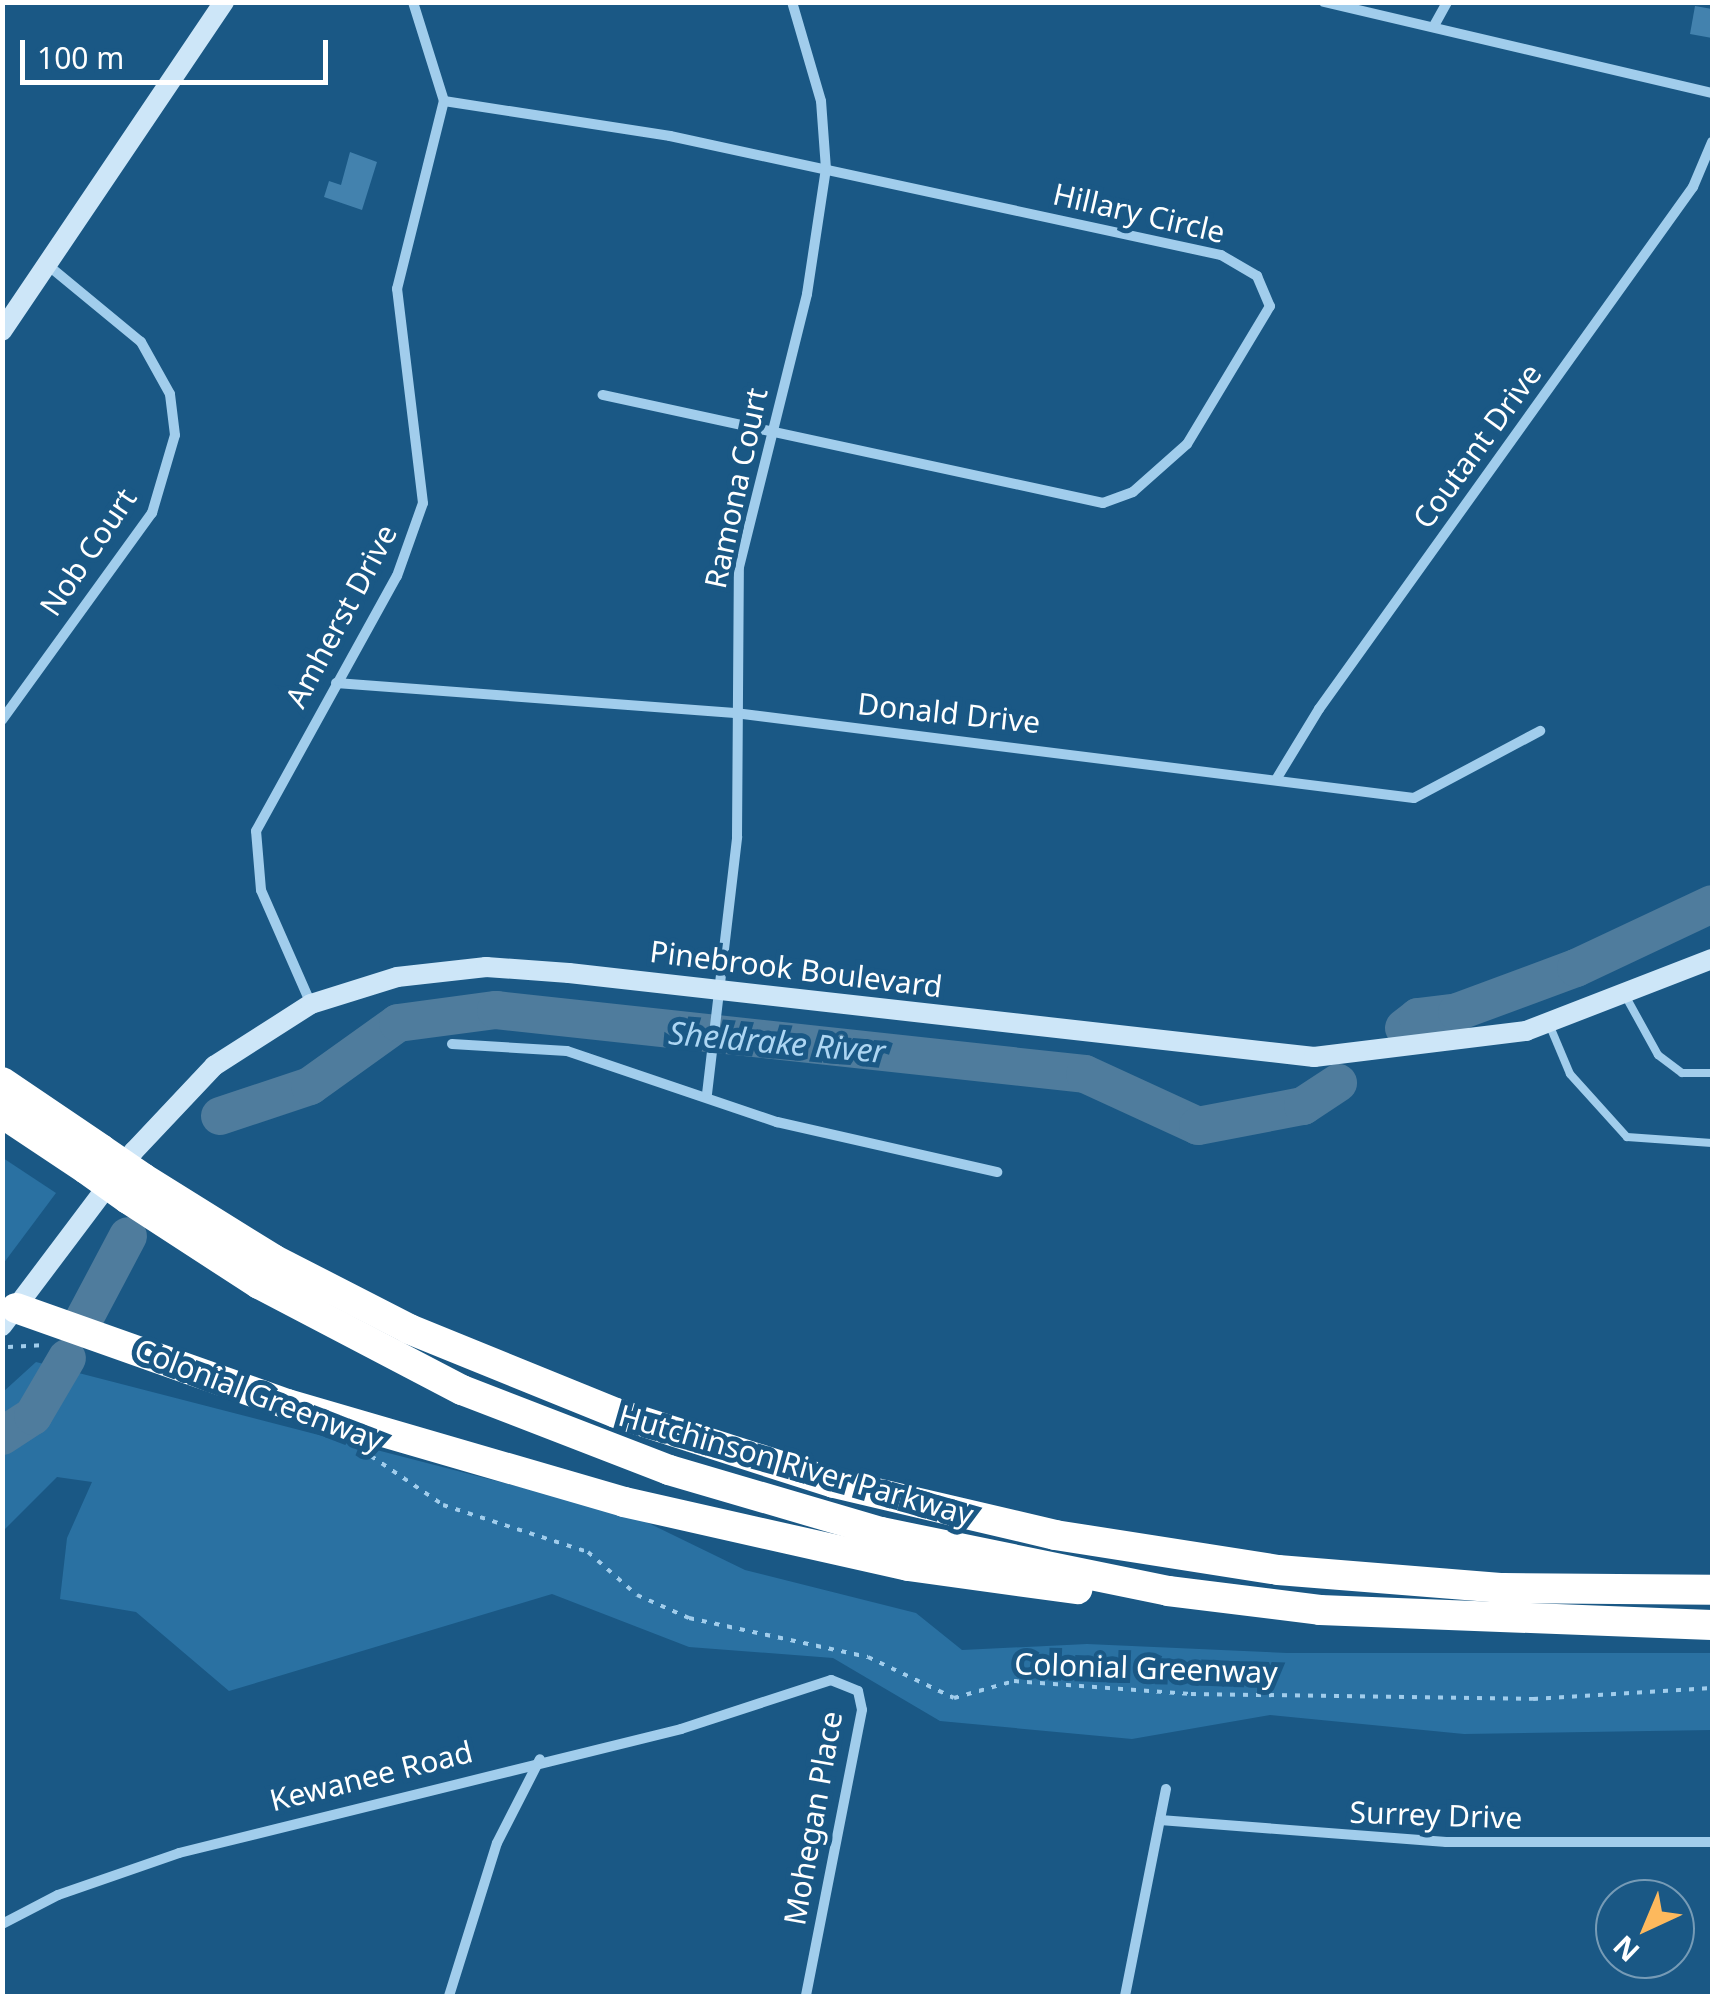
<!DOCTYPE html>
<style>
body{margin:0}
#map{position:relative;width:1715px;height:1999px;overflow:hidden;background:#1a5885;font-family:"Noto Sans",sans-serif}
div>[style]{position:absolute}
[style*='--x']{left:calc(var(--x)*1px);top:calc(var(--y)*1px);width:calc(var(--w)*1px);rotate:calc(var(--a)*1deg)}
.green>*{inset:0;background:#2a71a2}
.river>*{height:38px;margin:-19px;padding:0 19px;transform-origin:19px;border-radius:19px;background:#4f7c9d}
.building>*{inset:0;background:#4382ae}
.path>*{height:4px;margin-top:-2px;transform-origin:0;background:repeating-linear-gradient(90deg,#a1cdec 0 5px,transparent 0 13px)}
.lane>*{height:8px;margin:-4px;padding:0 4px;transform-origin:4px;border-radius:4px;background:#a1cdec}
.street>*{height:10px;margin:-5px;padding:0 5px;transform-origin:5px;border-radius:5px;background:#a1cdec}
.secondary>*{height:20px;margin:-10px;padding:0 10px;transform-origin:10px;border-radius:10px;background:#cde6f8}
.highway>*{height:30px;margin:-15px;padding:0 15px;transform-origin:15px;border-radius:15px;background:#fff}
.highway-bridge>*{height:30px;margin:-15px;padding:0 15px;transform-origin:15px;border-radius:15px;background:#fff}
span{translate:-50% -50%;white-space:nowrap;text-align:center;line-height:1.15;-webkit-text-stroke:10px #1a5885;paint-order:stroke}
.street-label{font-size:30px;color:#fff}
.water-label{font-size:32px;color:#add6f3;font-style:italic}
.frame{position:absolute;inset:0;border:5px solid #fff;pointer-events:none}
.north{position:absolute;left:1595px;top:1879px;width:100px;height:100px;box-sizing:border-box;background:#1a5885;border:2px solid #769bb6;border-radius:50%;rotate:224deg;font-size:28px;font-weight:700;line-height:40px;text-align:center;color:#fff}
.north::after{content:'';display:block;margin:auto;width:35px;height:45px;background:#fdb95d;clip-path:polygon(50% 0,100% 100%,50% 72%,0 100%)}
.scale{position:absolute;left:20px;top:40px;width:308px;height:45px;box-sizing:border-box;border:5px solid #fff;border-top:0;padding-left:12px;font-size:30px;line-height:35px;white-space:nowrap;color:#fff;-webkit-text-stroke:8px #1a5885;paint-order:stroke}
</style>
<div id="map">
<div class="green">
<div style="clip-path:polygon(3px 1158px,56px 1193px,3px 1264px)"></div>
<div style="clip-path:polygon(36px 1362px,636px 1517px,745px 1570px,916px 1613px,962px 1650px,1087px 1644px,1287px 1653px,1712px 1653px,1712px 1730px,1464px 1734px,1270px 1715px,1132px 1739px,940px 1721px,833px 1658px,689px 1647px,552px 1594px,229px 1691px,136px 1612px,60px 1599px,67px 1538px,92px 1482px,57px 1477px,3px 1531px,3px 1392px)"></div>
</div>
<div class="river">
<div style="--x:1404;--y:1028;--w:18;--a:-38"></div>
<div style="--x:1418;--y:1017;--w:39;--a:-7"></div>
<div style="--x:1457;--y:1012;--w:127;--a:-20.3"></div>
<div style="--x:1576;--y:968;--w:150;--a:-25.2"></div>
<div style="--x:220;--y:1116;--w:95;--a:-18.4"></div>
<div style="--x:310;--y:1086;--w:108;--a:-35.6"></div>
<div style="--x:398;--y:1023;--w:99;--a:-7.6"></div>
<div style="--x:496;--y:1010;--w:592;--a:6.2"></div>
<div style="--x:1085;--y:1074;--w:124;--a:24.7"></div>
<div style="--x:1198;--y:1126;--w:107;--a:-10.8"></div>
<div style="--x:1303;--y:1106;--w:42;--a:-33.3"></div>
<div style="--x:83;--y:1321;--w:96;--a:-62.1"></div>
<div style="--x:2;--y:1436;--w:37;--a:-33"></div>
<div style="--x:33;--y:1416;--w:67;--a:-59.6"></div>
</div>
<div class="building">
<div style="clip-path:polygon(1695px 6px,1712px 9px,1712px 38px,1690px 34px)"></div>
<div style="clip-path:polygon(350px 152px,377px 162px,362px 210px,324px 197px,329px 181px,341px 185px)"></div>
</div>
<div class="path">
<div style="--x:8;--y:1347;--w:33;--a:-3"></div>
<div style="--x:371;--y:1456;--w:87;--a:34.2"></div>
<div style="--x:443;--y:1505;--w:152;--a:18"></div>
<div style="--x:588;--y:1552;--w:65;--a:41.3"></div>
<div style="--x:637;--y:1595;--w:57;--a:23.9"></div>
<div style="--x:689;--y:1618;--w:183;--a:12.3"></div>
<div style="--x:868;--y:1657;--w:95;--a:25.5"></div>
<div style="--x:954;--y:1698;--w:62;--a:-15.8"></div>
<div style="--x:1014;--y:1681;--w:177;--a:4.2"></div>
<div style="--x:1191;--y:1694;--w:342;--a:0.8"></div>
<div style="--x:1533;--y:1699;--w:179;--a:-3.5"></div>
</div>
<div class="lane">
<div style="--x:1626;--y:997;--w:66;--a:61.1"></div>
<div style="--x:1658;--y:1055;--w:30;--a:37"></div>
<div style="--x:1682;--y:1073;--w:30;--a:0"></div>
<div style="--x:1549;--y:1024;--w:54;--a:67.2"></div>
<div style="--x:1570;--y:1074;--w:85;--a:47.9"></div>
<div style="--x:1627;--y:1137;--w:85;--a:4"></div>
</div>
<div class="street">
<div style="--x:1324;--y:2;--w:399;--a:13.2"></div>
<div style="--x:1435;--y:24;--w:25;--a:-61"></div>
<div style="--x:444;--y:101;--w:229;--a:8.8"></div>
<div style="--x:670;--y:136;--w:564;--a:12.19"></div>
<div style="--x:1221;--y:255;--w:42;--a:30.3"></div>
<div style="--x:1257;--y:276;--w:33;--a:67"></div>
<div style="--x:1270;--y:306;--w:161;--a:121"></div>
<div style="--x:1187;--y:444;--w:72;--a:138.4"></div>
<div style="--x:1133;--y:492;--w:32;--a:160"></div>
<div style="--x:1103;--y:503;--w:512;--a:-167.81"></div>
<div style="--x:336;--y:683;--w:400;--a:4.3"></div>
<div style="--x:735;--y:713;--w:684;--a:7.14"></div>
<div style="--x:1414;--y:798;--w:143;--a:-28"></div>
<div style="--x:2;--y:720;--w:256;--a:-54.1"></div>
<div style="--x:152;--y:513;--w:81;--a:-73.6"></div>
<div style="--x:175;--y:435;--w:41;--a:-97"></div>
<div style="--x:170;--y:394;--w:60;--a:-119.1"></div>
<div style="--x:141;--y:342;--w:118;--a:-140.5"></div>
<div style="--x:1277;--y:778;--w:81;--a:-58.7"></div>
<div style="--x:1319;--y:709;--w:642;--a:-54.38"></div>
<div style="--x:1693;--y:187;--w:49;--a:-67.1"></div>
<div style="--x:311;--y:1004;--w:124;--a:-113.7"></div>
<div style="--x:261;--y:890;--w:59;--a:-94.8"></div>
<div style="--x:256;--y:831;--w:291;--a:-61.1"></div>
<div style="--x:397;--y:576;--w:77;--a:-70.4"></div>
<div style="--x:423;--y:503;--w:216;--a:-96.9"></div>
<div style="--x:397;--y:289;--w:194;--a:-76"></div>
<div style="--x:444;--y:101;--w:104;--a:-107.4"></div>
<div style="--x:452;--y:1044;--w:115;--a:3.5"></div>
<div style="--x:567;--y:1051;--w:222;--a:18.7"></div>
<div style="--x:777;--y:1122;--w:226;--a:12.8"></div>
<div style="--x:707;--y:1094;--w:259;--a:-83.3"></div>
<div style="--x:737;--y:837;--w:270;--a:-89.6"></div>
<div style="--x:739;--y:567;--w:281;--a:-76"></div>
<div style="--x:807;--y:294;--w:126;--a:-81.4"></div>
<div style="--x:826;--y:169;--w:68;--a:-94.2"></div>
<div style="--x:821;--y:101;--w:103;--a:-106.3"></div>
<div style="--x:1160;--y:1820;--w:287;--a:4.4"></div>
<div style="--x:1446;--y:1842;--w:266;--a:0"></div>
<div style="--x:2;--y:1924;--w:63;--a:-27.4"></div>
<div style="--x:58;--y:1895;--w:128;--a:-19.1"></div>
<div style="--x:179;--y:1853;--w:517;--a:-13.87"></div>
<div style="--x:681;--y:1729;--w:158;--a:-18.1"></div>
<div style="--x:831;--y:1680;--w:29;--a:22"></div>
<div style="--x:858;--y:1691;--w:19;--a:78"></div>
<div style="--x:862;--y:1710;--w:291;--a:101.1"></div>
<div style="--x:449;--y:1996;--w:160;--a:-72.6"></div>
<div style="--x:497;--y:1843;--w:94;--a:-62.9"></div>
<div style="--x:1125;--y:1996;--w:211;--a:-78.8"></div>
</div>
<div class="secondary">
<div style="--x:2;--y:331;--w:397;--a:-56"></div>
<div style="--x:2;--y:1326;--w:219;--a:-53"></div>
<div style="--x:134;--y:1151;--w:117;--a:-46.7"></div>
<div style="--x:214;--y:1066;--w:115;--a:-32.6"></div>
<div style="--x:311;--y:1004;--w:90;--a:-17.4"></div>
<div style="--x:397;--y:977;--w:90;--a:-6.4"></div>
<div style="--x:486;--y:967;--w:83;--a:4.1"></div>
<div style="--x:569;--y:973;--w:750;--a:6.43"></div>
<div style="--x:1314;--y:1057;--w:214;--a:-7"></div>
<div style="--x:1526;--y:1031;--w:199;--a:-21.2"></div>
</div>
<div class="highway">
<div style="--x:2;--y:1082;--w:120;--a:34.1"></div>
<div style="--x:2;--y:1113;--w:101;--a:33.7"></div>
<div style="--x:143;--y:1178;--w:153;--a:31.9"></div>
<div style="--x:273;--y:1259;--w:153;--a:27.2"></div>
<div style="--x:409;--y:1329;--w:223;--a:22.1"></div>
<div style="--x:616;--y:1413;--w:229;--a:17.8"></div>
<div style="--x:834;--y:1483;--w:227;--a:13.2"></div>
<div style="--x:1055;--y:1535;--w:226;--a:8.9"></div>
<div style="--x:1278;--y:1570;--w:226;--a:4.6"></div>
<div style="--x:1503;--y:1588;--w:209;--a:0.5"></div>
<div style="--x:128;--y:1199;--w:156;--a:33"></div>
<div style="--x:259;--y:1284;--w:229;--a:27.6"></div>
<div style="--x:462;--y:1390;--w:222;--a:21.1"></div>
<div style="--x:669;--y:1470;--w:221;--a:16.3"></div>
<div style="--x:881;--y:1532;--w:293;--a:11.6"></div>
<div style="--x:1168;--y:1591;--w:153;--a:7.1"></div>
<div style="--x:1320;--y:1610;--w:392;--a:2.2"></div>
<div style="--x:16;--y:1308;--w:288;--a:19.5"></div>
<div style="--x:287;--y:1404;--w:351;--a:16.2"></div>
<div style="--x:624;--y:1502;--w:291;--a:12.7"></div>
<div style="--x:908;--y:1566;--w:171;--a:7.8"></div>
</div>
<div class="highway-bridge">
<div style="--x:101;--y:1149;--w:51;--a:34.6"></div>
<div style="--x:86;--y:1169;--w:52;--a:35.5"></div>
</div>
<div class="street-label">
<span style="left:1139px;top:213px;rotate:13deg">Hillary Circle</span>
<span style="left:1477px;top:446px;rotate:-54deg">Coutant Drive</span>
<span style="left:736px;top:488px;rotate:-78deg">Ramona Court</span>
<span style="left:88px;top:552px;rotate:-56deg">Nob Court</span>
<span style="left:341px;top:616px;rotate:-62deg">Amherst Drive</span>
<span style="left:949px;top:713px;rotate:6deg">Donald Drive</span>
<span style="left:796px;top:969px;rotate:7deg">Pinebrook Boulevard</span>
<span style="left:259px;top:1395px;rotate:21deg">Colonial Greenway</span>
<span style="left:796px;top:1465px;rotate:16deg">Hutchinson River Parkway</span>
<span style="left:1146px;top:1668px;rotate:2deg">Colonial Greenway</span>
<span style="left:371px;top:1776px;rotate:-14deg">Kewanee Road</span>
<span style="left:1436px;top:1815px;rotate:2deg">Surrey Drive</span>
<span style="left:813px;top:1818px;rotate:-80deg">Mohegan Place</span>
</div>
<div class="water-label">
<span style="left:777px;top:1042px;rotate:5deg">Sheldrake River</span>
</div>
<div class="frame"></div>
<div class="north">N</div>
<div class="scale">100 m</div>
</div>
